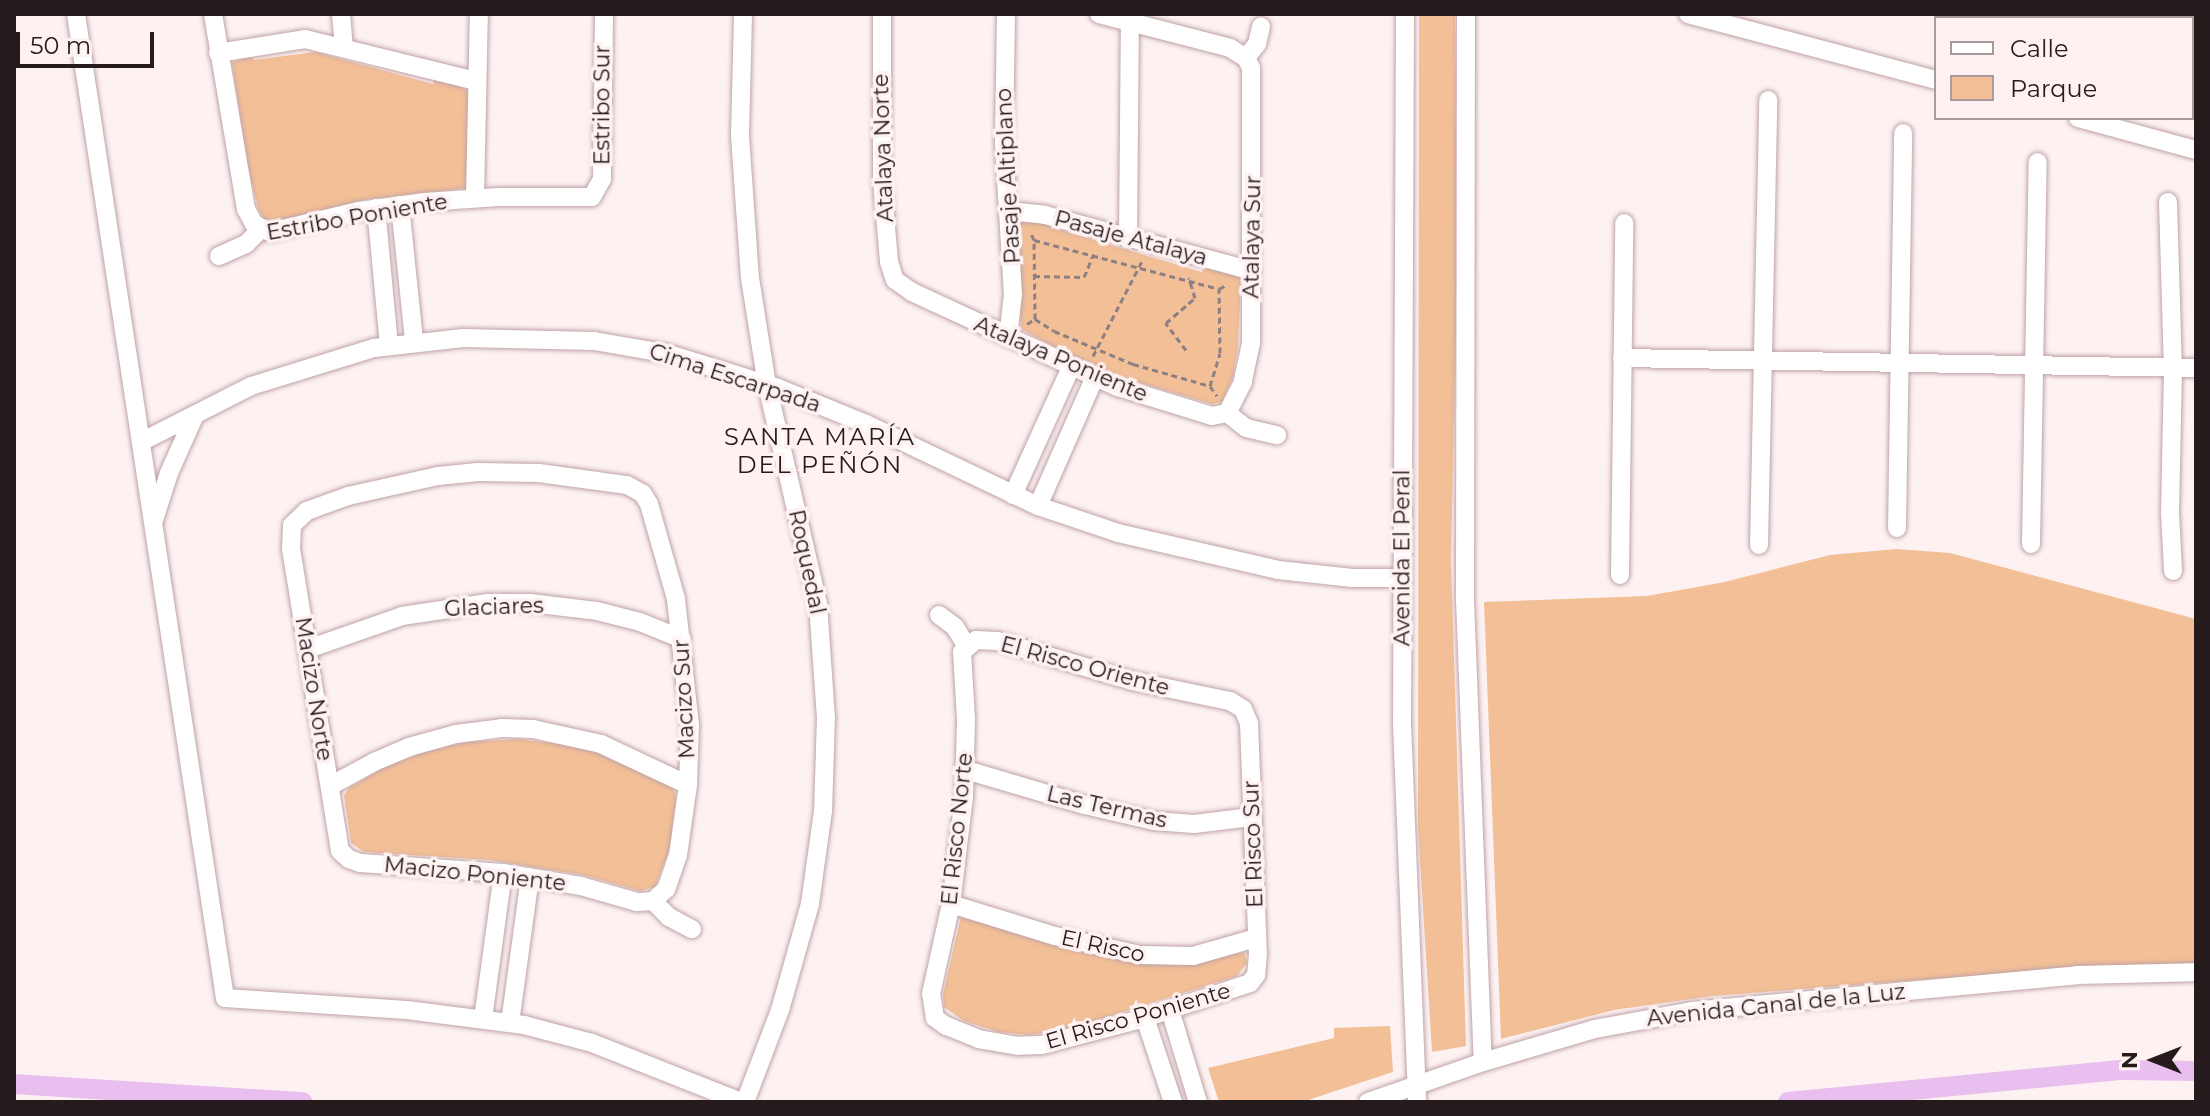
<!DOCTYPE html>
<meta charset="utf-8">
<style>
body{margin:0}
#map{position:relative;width:2210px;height:1116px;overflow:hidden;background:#fdf1f2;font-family:Montserrat,sans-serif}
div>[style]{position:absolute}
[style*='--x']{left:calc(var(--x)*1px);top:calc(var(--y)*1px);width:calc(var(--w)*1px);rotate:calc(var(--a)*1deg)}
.green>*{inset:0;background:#f3bf97}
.canal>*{height:20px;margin:-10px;padding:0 10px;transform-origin:10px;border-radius:10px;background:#e9bff0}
.path>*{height:3px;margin-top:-1.5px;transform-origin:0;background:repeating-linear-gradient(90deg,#8c8082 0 6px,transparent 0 10px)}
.roads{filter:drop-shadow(0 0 2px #bfa2a5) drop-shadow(0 0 2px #bfa2a5)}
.minor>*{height:18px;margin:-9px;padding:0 9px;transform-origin:9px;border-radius:9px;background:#fff}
span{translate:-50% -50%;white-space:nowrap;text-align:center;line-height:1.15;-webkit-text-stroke:7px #fdf1f2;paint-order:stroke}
.street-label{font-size:22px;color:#251a1c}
.neighbourhood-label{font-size:24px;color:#251a1c;letter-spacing:2px}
.frame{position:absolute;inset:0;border:16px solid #251a1c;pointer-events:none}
.legend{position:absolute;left:1934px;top:16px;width:260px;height:104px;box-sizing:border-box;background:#fdf1f2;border:2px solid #a79b9c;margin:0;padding:10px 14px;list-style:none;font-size:24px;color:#251a1c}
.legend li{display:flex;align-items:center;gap:16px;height:40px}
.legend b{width:40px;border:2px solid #a79b9c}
.north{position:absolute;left:2114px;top:1020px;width:80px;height:80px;-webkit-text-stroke:6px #fdf1f2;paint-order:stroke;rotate:270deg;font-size:22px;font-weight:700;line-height:32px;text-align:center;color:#251a1c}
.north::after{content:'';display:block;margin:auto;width:28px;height:36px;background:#251a1c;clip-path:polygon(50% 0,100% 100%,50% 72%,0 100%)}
.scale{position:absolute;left:16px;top:32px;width:138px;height:36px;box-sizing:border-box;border:4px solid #251a1c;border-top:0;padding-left:10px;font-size:24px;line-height:28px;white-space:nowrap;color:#251a1c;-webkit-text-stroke:6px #fdf1f2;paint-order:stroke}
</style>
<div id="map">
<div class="green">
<div style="clip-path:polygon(1419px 14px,1455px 14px,1457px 275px,1451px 560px,1466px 1046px,1432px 1052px,1418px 827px)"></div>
<div style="clip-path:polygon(315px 52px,433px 84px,435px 77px,459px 85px,470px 94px,467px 188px,368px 199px,277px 221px,264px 219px,258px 208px,248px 168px,232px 63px,250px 55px,254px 60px)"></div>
<div style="clip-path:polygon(1015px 221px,1049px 222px,1050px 227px,1202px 272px,1204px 266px,1241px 278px,1238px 346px,1233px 377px,1222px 402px,1212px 404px,1127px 379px,1081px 361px,1021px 329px)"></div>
<div style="clip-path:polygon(1897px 549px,1950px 553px,2196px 619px,2196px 965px,2086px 967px,1712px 996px,1614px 1010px,1501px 1039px,1484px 602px,1647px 596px,1725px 582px,1830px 555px)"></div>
<div style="clip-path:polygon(518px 739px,567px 745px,598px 753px,673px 788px,676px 797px,670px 848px,655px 887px,640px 891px,583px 875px,490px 860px,364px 852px,351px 843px,344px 795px,349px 788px,383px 768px,422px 753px,465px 742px)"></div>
<div style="clip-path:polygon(961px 917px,1044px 942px,1128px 960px,1205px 961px,1244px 952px,1247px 963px,1237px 976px,1068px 1029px,1029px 1035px,998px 1032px,964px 1021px,944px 1007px,943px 994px)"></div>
<div style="clip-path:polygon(1390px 1026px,1393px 1072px,1302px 1102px,1219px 1102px,1208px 1068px,1334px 1038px,1334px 1028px)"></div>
</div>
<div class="canal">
<div style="--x:14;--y:1084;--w:289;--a:3.6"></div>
<div style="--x:1788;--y:1102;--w:336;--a:-5.5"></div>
<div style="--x:2122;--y:1070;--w:74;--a:0.8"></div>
</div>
<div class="path">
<div style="--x:1034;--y:240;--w:191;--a:14.8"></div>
<div style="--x:1219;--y:289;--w:10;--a:-29"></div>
<div style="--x:1034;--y:276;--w:50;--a:1.1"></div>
<div style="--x:1084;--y:277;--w:25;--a:-67"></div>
<div style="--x:1035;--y:319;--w:22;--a:32"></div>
<div style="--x:1054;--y:331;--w:86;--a:22.7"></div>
<div style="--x:1133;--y:364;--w:80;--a:15.9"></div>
<div style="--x:1210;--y:386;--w:12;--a:55"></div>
<div style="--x:1027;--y:324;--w:9;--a:-32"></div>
<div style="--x:1035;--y:319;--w:79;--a:-90.7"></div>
<div style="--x:1034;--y:240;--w:8;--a:-113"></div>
<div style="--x:1186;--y:350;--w:34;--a:-127"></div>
<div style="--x:1166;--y:323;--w:38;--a:-41"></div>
<div style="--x:1195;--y:298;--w:21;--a:-107"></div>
<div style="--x:1093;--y:356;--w:109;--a:-62.7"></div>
<div style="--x:1210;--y:386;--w:34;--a:-73"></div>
<div style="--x:1220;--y:353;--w:64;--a:-90.9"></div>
</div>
<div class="roads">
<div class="minor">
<div style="--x:76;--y:14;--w:995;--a:81.39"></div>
<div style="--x:225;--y:998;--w:182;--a:3.8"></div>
<div style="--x:407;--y:1010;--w:118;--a:7.3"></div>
<div style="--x:524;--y:1025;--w:70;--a:14.8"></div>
<div style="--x:592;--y:1043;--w:160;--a:21.6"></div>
<div style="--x:213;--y:14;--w:198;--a:80.4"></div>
<div style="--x:246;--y:209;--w:17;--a:62"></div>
<div style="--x:254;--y:224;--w:18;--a:27"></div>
<div style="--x:270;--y:232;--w:91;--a:-13.3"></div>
<div style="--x:359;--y:211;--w:67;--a:-7.8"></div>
<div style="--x:425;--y:202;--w:74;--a:-3.9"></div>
<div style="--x:499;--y:197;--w:93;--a:0"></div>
<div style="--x:592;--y:197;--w:21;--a:-61"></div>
<div style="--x:602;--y:179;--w:165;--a:-89.3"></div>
<div style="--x:341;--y:14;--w:32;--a:85"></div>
<div style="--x:743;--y:14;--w:122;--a:91.4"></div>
<div style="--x:740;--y:136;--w:142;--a:86"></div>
<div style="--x:750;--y:278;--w:108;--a:81"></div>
<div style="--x:767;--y:385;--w:225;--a:76.9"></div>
<div style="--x:818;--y:604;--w:113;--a:86"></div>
<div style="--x:826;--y:717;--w:94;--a:91.8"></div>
<div style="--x:823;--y:811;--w:94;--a:98"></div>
<div style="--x:810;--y:904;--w:110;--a:105.8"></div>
<div style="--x:780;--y:1010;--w:98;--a:110.8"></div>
<div style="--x:882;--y:14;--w:166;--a:90"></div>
<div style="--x:882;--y:180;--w:82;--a:85.1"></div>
<div style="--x:889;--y:262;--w:19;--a:72"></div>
<div style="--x:895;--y:280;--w:21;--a:35"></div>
<div style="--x:912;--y:292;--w:227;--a:24.8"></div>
<div style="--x:1118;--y:387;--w:98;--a:17.1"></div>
<div style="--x:1212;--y:416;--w:15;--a:-11"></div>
<div style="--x:1006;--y:14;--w:130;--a:90.9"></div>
<div style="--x:1004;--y:144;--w:150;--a:86.6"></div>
<div style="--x:1013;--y:294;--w:43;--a:96.6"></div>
<div style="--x:1099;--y:14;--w:135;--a:14.5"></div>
<div style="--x:1230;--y:48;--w:19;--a:32"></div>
<div style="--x:1246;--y:58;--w:11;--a:63"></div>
<div style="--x:1251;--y:68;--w:275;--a:90"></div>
<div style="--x:1251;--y:343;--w:40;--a:102"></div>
<div style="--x:1243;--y:382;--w:35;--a:117"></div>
<div style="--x:1405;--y:14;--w:710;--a:90.24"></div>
<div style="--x:1402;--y:724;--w:378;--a:87.7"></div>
<div style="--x:1466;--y:14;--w:586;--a:90.1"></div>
<div style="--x:1465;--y:600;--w:462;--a:87.8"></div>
<div style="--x:1688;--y:14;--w:257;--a:14.9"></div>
<div style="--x:218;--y:53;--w:88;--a:-9.1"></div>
<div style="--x:305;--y:39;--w:176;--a:13.8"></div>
<div style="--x:1246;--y:58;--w:18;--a:-52"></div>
<div style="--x:1257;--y:44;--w:18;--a:-77"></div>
<div style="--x:2078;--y:118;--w:122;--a:15.2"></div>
<div style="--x:475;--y:198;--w:184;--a:-88.8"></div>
<div style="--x:2168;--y:202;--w:168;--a:88.3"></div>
<div style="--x:2173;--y:370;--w:143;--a:91.2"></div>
<div style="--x:2170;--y:513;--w:58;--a:87"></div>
<div style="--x:400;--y:205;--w:137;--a:84.1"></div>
<div style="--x:376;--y:208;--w:138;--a:84.6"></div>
<div style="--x:1009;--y:211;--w:36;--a:6"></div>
<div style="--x:1045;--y:215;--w:214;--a:15.1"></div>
<div style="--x:1128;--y:239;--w:216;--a:-89.5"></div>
<div style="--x:219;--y:256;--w:30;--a:-24"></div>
<div style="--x:246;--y:244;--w:21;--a:-45"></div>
<div style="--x:1622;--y:358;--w:574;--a:1"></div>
<div style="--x:1227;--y:413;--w:24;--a:38"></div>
<div style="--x:1246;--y:428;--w:32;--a:13"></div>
<div style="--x:141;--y:442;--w:123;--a:-27"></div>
<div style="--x:251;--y:386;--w:129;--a:-17.2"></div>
<div style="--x:374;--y:348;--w:90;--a:-6.4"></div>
<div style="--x:463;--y:338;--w:131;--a:1.3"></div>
<div style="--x:594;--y:341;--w:76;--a:9.8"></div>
<div style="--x:669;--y:354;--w:114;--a:17.3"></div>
<div style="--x:778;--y:388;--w:95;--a:22.2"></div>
<div style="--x:866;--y:424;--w:191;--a:25.5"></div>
<div style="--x:1038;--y:506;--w:84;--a:18.6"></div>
<div style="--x:1118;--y:533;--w:164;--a:13"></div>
<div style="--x:1278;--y:570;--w:75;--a:6.1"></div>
<div style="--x:1353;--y:578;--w:49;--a:0"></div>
<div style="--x:478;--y:472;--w:61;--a:0.9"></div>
<div style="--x:539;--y:473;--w:89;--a:7.8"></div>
<div style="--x:627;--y:485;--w:18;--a:29"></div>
<div style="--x:643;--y:494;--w:12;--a:59"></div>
<div style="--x:649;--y:504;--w:99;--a:74.1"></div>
<div style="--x:676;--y:599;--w:127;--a:83.7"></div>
<div style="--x:690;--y:725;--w:60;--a:91.9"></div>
<div style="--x:688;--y:785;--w:71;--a:98.1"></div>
<div style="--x:678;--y:855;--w:36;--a:109"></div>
<div style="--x:666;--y:889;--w:18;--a:137"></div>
<div style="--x:653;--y:901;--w:16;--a:176"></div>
<div style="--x:637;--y:902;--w:58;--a:-164.1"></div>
<div style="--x:581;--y:886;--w:79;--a:-170.5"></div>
<div style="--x:503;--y:873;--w:143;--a:-176"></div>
<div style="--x:360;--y:863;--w:12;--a:-160"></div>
<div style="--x:349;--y:859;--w:12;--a:-138"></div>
<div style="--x:340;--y:851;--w:308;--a:-99.2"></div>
<div style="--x:291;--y:547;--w:22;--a:-87"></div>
<div style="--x:292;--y:525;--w:21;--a:-43"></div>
<div style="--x:307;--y:511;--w:44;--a:-20.1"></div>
<div style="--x:348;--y:496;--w:92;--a:-12.5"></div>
<div style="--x:438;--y:476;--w:40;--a:-5.7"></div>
<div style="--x:1013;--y:495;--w:141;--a:-65.6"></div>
<div style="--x:1038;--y:506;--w:141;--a:-66.2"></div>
<div style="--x:154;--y:520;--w:49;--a:-72.3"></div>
<div style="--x:169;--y:473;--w:64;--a:-65.9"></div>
<div style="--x:1897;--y:528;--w:395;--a:-89.1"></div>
<div style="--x:2031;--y:544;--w:382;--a:-89"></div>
<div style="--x:1759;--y:545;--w:445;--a:-88.8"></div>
<div style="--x:1620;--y:575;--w:352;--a:-89.3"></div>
<div style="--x:939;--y:615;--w:20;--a:37"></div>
<div style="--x:955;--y:627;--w:21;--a:59"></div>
<div style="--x:976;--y:640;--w:21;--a:3"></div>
<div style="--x:997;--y:641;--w:142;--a:16.4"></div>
<div style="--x:1133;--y:681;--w:99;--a:11.7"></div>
<div style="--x:1230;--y:701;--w:15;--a:32"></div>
<div style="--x:1243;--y:709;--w:15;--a:67"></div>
<div style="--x:1249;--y:723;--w:231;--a:87.8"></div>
<div style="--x:1258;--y:954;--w:21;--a:95"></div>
<div style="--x:1256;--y:975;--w:10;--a:127"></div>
<div style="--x:1250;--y:983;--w:111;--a:161.6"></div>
<div style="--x:1145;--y:1018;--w:107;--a:165.4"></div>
<div style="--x:1041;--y:1045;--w:23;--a:178"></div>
<div style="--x:1018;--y:1046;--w:40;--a:-170"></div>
<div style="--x:979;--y:1039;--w:35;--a:-158"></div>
<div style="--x:946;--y:1026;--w:14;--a:-144"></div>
<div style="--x:935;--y:1018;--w:24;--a:-99"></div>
<div style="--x:931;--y:994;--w:92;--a:-77.5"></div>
<div style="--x:951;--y:904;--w:108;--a:-83.1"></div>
<div style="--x:964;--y:797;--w:78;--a:-88.5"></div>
<div style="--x:966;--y:719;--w:67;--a:-93.4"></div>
<div style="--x:962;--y:652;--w:18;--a:-41"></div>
<div style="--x:308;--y:649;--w:100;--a:-19.3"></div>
<div style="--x:402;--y:616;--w:87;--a:-8.6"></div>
<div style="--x:488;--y:603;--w:42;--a:0"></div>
<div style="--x:530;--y:603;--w:67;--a:6.8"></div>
<div style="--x:597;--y:611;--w:44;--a:14.3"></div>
<div style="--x:640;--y:622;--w:45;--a:22"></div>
<div style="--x:966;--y:770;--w:124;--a:16.4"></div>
<div style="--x:1085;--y:805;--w:71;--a:13.1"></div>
<div style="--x:1154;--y:821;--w:40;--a:4.3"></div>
<div style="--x:1194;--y:824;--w:57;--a:-7"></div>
<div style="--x:330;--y:786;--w:50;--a:-28.6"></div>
<div style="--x:374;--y:762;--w:38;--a:-23"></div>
<div style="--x:409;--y:747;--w:49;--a:-15.5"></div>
<div style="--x:456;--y:734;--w:46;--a:-7.4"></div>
<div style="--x:502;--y:728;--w:31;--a:2"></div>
<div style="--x:533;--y:729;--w:70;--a:12.4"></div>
<div style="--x:601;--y:744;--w:96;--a:25.2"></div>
<div style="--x:653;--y:901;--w:23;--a:45"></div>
<div style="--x:669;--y:917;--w:26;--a:28"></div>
<div style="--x:951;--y:904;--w:109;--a:17.1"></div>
<div style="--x:1055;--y:936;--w:87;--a:12.6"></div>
<div style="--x:1140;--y:955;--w:53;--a:1.1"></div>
<div style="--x:1193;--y:956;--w:66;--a:-15.9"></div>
<div style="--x:1170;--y:1010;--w:96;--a:73.1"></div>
<div style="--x:1145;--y:1018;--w:89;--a:71.6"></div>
<div style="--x:483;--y:1019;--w:147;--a:-82.2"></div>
<div style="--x:510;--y:1023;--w:147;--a:-82.2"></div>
<div style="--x:1368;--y:1102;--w:122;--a:-19.2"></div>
<div style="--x:1483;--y:1062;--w:117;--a:-16.4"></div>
<div style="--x:1595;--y:1029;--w:99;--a:-10.5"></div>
<div style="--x:1692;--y:1011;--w:387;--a:-5.3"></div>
<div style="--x:2077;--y:975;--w:119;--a:-1.4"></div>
</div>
</div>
<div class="street-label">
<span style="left:602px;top:105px;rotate:-90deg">Estribo Sur</span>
<span style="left:883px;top:148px;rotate:-92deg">Atalaya Norte</span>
<span style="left:1008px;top:176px;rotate:-93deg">Pasaje Altiplano</span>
<span style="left:357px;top:217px;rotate:-10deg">Estribo Poniente</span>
<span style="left:1252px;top:237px;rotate:-89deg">Atalaya Sur</span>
<span style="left:1131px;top:238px;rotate:15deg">Pasaje Atalaya</span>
<span style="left:1061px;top:359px;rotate:23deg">Atalaya Poniente</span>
<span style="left:735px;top:378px;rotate:18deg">Cima Escarpada</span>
<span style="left:1402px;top:558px;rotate:-90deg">Avenida El Peral</span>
<span style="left:807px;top:562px;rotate:78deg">Roquedal</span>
<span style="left:494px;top:607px;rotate:-2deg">Glaciares</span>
<span style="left:1085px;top:666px;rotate:15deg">El Risco Oriente</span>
<span style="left:314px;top:689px;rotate:81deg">Macizo Norte</span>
<span style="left:684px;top:699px;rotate:-93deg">Macizo Sur</span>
<span style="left:1107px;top:807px;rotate:13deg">Las Termas</span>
<span style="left:957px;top:829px;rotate:-84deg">El Risco Norte</span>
<span style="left:1253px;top:844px;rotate:-92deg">El Risco Sur</span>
<span style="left:475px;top:874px;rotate:6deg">Macizo Poniente</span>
<span style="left:1103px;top:946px;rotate:12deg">El Risco</span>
<span style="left:1776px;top:1005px;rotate:-6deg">Avenida Canal de la Luz</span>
<span style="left:1138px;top:1016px;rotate:-16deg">El Risco Poniente</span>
</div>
<div class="neighbourhood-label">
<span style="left:820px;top:451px">SANTA MARÍA<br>DEL PEÑÓN</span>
</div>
<div class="frame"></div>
<ul class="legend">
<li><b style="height:10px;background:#fff"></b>Calle</li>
<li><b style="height:22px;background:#f3bf97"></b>Parque</li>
</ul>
<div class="north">N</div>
<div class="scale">50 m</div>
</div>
